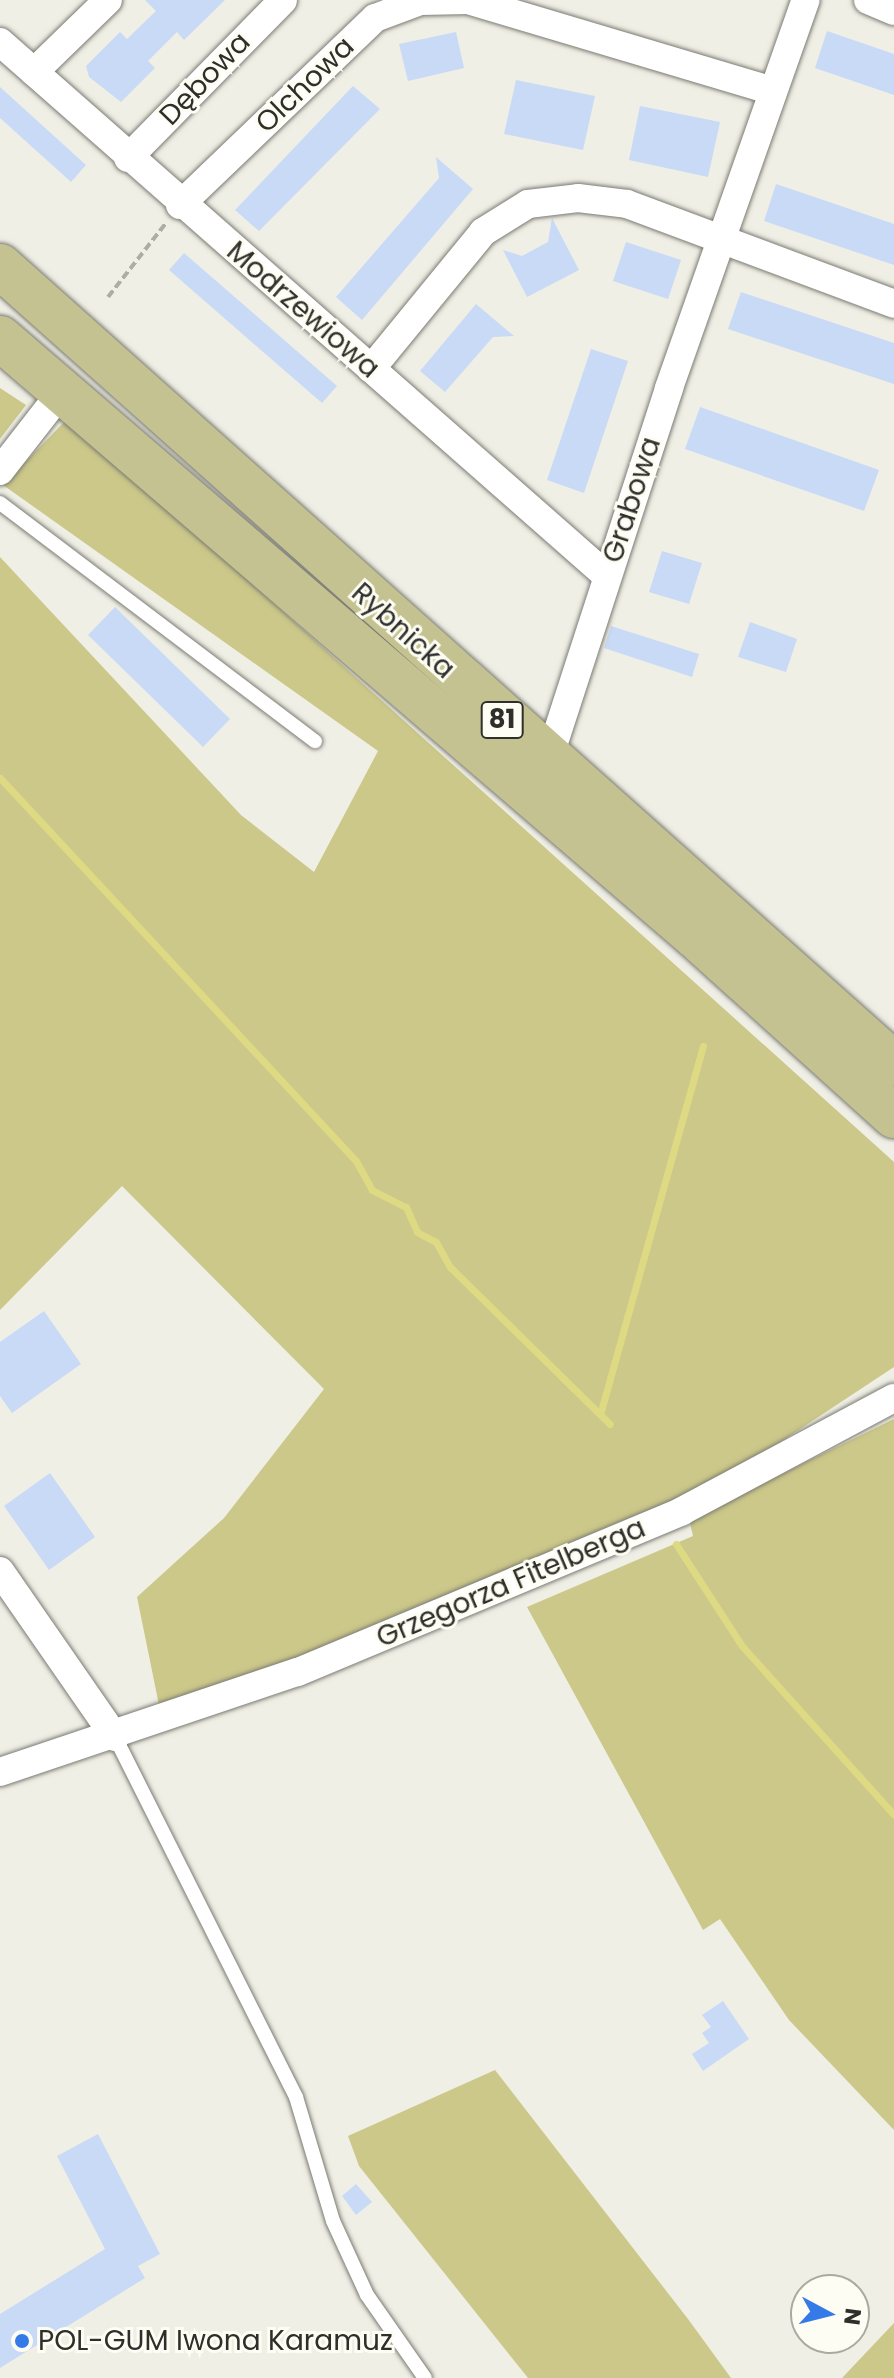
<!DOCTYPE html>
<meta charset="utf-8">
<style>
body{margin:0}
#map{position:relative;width:894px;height:2378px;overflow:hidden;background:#efefe6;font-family:Poppins,sans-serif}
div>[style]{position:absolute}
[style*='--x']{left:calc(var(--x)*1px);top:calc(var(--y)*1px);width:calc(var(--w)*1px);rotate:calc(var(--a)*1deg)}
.green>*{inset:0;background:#ccc88a}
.stream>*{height:7px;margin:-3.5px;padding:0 3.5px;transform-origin:3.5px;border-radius:3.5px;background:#ded983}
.building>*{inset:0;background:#c8daf6}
.path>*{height:4px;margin-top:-2px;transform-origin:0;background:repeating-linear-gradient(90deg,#adada6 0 8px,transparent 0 12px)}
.roads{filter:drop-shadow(0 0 2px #7b7b73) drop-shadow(0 0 2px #7b7b73)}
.lane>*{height:14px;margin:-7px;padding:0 7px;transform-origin:7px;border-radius:7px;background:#fff}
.street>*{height:28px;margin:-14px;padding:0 14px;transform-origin:14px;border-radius:14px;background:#fff}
.primary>*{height:44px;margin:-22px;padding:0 22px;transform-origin:22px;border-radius:22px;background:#c5c292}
.dots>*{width:22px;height:22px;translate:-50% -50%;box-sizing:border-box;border:4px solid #fdfdf3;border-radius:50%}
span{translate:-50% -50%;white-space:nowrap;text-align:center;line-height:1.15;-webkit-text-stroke:6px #fdfdf3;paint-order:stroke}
.shield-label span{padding:2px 6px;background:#fdfdf3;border:2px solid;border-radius:6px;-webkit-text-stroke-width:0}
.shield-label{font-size:26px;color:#2e2e2b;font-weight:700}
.street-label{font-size:28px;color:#2e2e2b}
.poi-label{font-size:28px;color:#2e2e2b}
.left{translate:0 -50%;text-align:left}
.north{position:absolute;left:790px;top:2274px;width:80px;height:80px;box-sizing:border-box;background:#fdfdf3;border:2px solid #aaaaa3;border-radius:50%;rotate:97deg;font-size:22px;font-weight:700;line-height:32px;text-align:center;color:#2e2e2b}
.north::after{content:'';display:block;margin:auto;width:28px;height:36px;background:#357be8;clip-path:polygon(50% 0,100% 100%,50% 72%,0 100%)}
</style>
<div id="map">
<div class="green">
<div style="clip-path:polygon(0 388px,26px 405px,0 439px)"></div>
<div style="clip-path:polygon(68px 418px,894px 1162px,894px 1367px,708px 1490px,397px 1621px,160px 1710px,137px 1597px,224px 1518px,324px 1389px,122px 1186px,0 1310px,0 557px,241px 815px,314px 872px,378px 751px,3px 485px)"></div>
<div style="clip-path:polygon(894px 1419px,894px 2130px,789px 2020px,720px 1919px,703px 1930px,527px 1607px,693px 1536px,689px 1519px)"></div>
<div style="clip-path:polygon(495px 2070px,688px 2319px,731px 2378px,528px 2378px,359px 2166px,348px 2136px)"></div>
<div style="clip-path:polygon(894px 2323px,894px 2378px,842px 2378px)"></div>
</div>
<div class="stream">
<div style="--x:0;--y:778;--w:523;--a:47.09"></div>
<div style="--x:356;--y:1161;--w:33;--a:61"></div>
<div style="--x:372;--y:1190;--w:38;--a:27"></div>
<div style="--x:406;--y:1207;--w:27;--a:66"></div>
<div style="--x:417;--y:1232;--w:21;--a:28"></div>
<div style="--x:436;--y:1242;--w:29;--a:61"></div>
<div style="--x:450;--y:1267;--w:224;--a:44.5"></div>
<div style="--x:601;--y:1411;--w:379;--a:-74.4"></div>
<div style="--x:676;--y:1544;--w:121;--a:57.1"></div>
<div style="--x:742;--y:1646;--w:227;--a:48"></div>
</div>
<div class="building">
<div style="clip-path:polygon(145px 0,225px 0,184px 40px,177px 32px,148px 61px,155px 68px,121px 102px,89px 77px,86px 66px,120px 32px,127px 39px,156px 11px)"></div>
<div style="clip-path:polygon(827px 31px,894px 54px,894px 95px,815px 68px)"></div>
<div style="clip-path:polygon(456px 32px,464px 68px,408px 81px,399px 44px)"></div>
<div style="clip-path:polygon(516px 80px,595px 96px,583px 150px,504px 134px)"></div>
<div style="clip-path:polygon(353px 86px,380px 109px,259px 231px,235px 210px)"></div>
<div style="clip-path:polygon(0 87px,86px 165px,71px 182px,0 118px)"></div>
<div style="clip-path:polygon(640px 106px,720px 122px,708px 177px,629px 160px)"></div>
<div style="clip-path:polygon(436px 157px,473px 189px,362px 320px,336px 297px,439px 178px)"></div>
<div style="clip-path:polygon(776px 184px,894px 224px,894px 265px,764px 221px)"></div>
<div style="clip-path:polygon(552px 218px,579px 270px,527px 297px,503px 250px,522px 256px,548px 242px)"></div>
<div style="clip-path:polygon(626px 242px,681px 260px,668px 299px,613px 281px)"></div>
<div style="clip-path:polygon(184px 253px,337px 386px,322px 403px,169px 270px)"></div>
<div style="clip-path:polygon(741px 292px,894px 343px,894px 384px,728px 329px)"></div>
<div style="clip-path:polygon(476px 304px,514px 336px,493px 337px,445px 392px,420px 371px)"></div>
<div style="clip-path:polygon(591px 349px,628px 361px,584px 493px,547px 480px)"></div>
<div style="clip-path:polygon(700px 407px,879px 470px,864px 511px,685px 449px)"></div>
<div style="clip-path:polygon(662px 551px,702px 563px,689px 604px,649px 592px)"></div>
<div style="clip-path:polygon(115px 607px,230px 719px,203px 747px,88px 635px)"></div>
<div style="clip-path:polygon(750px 622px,797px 639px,786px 672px,738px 657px)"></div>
<div style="clip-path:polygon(611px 626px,699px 654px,692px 677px,604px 648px)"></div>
<div style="clip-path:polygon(44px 1311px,81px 1364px,12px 1413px,0 1396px,0 1342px)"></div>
<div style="clip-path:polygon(50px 1473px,95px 1537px,49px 1570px,4px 1506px)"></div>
<div style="clip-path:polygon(723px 2001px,749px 2039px,703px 2071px,692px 2054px,709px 2043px,702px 2033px,711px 2027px,702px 2015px)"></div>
<div style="clip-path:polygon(98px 2134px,160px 2254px,138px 2266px,145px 2278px,0 2368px,0 2314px,105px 2249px,57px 2156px)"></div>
<div style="clip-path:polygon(356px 2184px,372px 2202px,356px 2215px,342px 2196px)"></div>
</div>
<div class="path">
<div style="--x:108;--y:297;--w:94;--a:-51.9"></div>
</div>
<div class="roads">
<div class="lane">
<div style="--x:0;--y:503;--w:395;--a:37.1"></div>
<div style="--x:115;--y:1737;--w:403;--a:63.3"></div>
<div style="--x:296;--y:2097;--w:129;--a:73.4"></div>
<div style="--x:333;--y:2221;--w:81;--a:65.3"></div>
<div style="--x:367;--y:2295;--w:101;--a:55.1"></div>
</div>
<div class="street">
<div style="--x:868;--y:0;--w:28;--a:23"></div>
<div style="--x:0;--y:42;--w:808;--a:41.34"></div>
<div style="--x:34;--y:72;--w:103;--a:-44.2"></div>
<div style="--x:128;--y:158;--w:221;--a:-45.5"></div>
<div style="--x:180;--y:205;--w:270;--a:-43.8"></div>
<div style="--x:375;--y:18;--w:48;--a:-20.7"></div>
<div style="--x:420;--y:1;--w:48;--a:-1.2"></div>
<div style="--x:468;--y:0;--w:318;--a:16.6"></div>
<div style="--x:371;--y:369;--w:177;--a:-50.7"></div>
<div style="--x:483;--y:232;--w:53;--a:-31.9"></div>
<div style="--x:528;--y:204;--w:50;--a:-6.8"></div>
<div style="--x:578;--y:198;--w:49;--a:7"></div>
<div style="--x:627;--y:204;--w:285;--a:20.5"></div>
<div style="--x:0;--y:471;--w:103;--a:-52.1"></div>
<div style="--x:548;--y:761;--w:392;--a:-72"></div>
<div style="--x:669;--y:388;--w:411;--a:-70.6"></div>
<div style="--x:0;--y:1571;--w:202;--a:55.3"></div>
<div style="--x:0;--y:1772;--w:314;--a:-18.6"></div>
<div style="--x:298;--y:1672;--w:416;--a:-22.7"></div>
<div style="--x:682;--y:1511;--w:240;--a:-28.1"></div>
</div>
<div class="primary">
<div style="--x:0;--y:266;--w:1198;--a:41.75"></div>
<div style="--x:0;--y:338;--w:918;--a:40.72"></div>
<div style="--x:696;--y:937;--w:267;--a:42.1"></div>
</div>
</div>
<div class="dots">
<div style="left:22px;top:2341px;background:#357be8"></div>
</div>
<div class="shield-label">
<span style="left:502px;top:720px">81</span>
</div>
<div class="street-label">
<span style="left:205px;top:79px;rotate:-46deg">Dębowa</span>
<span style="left:305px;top:85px;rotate:-44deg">Olchowa</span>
<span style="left:303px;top:310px;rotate:41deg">Modrzewiowa</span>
<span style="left:632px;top:500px;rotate:-72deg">Grabowa</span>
<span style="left:403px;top:631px;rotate:42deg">Rybnicka</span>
<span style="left:511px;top:1583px;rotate:-23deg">Grzegorza Fitelberga</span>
</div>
<div class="poi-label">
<span class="left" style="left:38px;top:2341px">POL-GUM Iwona Karamuz</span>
</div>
<div class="north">N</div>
</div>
